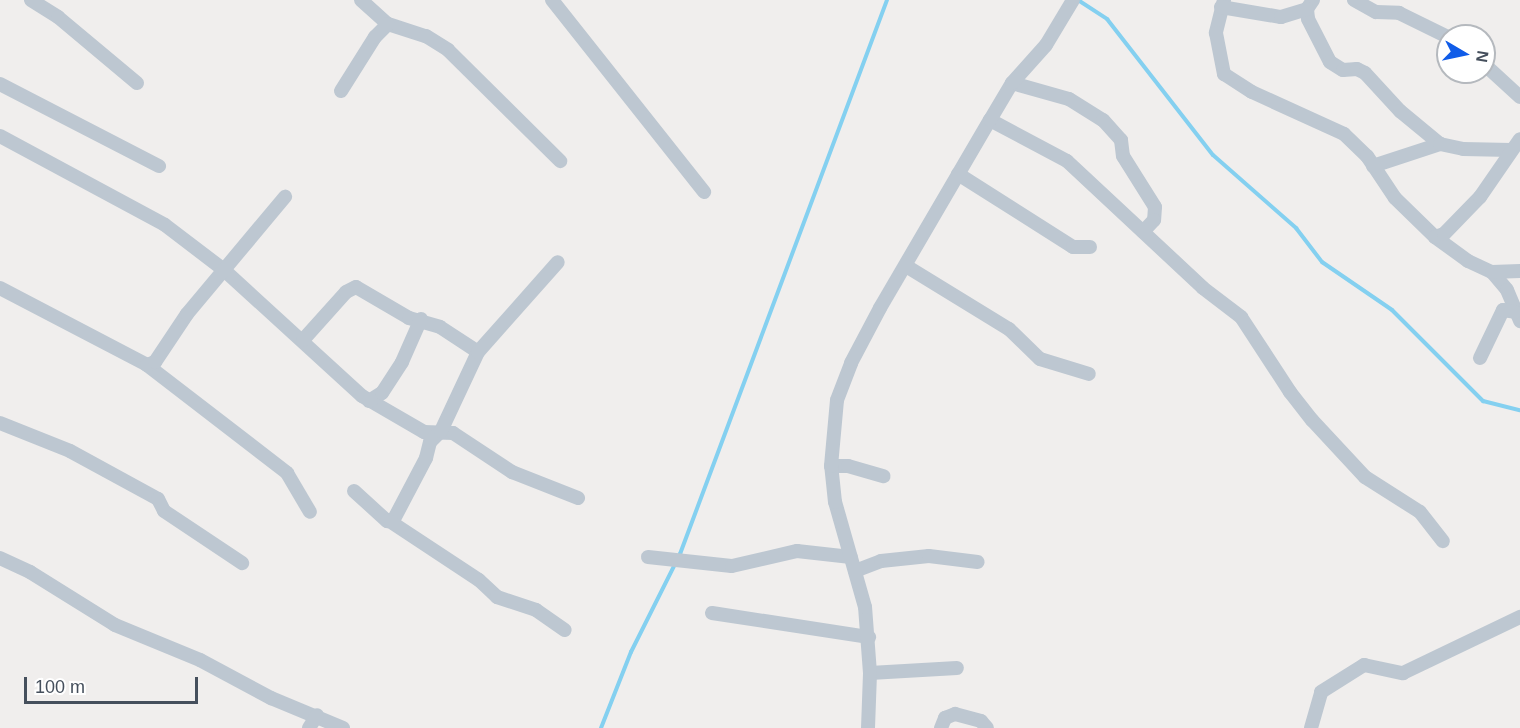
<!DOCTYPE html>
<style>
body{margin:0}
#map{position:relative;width:1520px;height:728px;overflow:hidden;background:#f0eeed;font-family:Helvetica,sans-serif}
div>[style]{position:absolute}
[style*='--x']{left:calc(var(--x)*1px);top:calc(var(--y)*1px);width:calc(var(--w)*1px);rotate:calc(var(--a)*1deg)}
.stream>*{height:4px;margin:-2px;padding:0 2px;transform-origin:2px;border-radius:2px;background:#84d0f0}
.street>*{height:14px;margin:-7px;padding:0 7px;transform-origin:7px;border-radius:7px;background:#bdc7d1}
span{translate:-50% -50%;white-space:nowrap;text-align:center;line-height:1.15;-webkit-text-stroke:6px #fff;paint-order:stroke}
.north{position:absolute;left:1436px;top:24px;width:60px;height:60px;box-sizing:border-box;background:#fff;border:2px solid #b5b9be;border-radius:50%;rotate:99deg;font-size:16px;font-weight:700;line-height:24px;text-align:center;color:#454f5c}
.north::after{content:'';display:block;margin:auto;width:21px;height:27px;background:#105ce8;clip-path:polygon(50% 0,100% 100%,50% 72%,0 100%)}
.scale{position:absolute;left:24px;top:677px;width:174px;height:27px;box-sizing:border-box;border:3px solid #454f5c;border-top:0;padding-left:8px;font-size:18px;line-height:21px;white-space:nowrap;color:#454f5c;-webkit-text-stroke:4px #fff;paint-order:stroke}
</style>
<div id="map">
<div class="stream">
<div style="--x:1078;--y:0;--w:35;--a:33"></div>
<div style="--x:1107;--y:19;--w:172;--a:52.1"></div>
<div style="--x:1213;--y:155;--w:111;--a:41.3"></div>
<div style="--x:1296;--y:228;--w:43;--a:52.6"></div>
<div style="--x:1322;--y:262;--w:85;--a:34.4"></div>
<div style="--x:1392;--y:310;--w:129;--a:45"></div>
<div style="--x:1483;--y:401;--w:38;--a:14"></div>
<div style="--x:601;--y:728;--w:82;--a:-68.5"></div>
<div style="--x:631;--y:652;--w:110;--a:-63.4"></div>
<div style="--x:680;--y:554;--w:591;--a:-69.51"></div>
</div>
<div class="street">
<div style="--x:31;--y:0;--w:32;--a:32"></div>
<div style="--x:58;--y:17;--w:103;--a:39.9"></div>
<div style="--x:361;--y:0;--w:36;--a:42"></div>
<div style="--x:388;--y:24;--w:40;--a:18"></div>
<div style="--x:426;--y:36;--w:26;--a:32"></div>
<div style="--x:448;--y:50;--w:158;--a:44.7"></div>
<div style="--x:552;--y:0;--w:245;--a:51.6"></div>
<div style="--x:1224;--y:0;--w:34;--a:104"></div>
<div style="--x:1216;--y:33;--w:42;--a:79"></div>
<div style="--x:1224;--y:74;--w:33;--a:33"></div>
<div style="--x:1252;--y:92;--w:101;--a:24.5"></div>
<div style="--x:1344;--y:134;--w:32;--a:44"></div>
<div style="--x:1367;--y:156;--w:50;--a:56.3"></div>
<div style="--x:1395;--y:198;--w:56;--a:44.3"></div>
<div style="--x:1435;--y:237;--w:41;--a:36"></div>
<div style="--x:1468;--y:261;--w:26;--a:25"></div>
<div style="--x:1492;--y:272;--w:23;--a:50"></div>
<div style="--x:1507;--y:290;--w:34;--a:67"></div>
<div style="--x:1313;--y:0;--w:11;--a:124"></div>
<div style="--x:1307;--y:9;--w:10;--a:84"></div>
<div style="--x:1308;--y:19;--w:48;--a:62.9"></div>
<div style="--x:1330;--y:62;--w:15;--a:32"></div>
<div style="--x:1343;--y:70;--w:14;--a:-4"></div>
<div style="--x:1357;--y:69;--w:9;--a:27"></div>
<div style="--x:1365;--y:73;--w:52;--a:47.4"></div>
<div style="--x:1400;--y:111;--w:52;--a:39.5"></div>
<div style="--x:1354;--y:0;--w:25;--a:29"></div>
<div style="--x:1376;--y:12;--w:23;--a:2"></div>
<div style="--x:1399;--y:13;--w:55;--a:26.1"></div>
<div style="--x:1221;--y:7;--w:61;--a:9.5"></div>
<div style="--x:1281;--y:17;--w:27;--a:-17"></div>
<div style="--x:1484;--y:64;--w:49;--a:42.5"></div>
<div style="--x:1012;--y:83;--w:59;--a:15.7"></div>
<div style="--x:1069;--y:99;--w:40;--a:32"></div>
<div style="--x:1103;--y:120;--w:27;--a:48"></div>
<div style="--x:1121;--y:140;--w:16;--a:83"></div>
<div style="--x:1123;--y:156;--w:60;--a:57.9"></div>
<div style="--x:1155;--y:207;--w:13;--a:94"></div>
<div style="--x:1154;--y:220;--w:16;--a:133"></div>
<div style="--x:0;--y:84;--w:179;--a:27.3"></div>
<div style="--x:341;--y:91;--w:64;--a:-57.8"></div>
<div style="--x:375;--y:37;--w:18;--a:-45"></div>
<div style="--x:990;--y:120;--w:87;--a:28"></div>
<div style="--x:1067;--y:161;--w:186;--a:43"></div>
<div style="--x:1203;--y:288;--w:48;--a:37.3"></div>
<div style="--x:1241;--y:317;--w:90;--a:56.8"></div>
<div style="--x:1290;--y:392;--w:36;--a:52"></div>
<div style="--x:1312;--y:420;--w:78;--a:47.1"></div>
<div style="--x:1365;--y:477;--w:65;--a:32.5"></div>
<div style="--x:1420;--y:512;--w:37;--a:52"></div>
<div style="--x:0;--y:136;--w:187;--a:28.3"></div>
<div style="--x:165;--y:225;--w:74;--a:37.3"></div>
<div style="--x:224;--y:270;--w:187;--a:42.4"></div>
<div style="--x:362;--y:396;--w:72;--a:30.1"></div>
<div style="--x:424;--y:432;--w:29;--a:2"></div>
<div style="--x:453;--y:433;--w:71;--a:33.5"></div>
<div style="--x:512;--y:472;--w:71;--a:21.5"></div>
<div style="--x:1373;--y:166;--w:71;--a:-18.2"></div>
<div style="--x:1440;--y:144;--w:24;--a:12"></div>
<div style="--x:1463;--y:149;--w:48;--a:1.2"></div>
<div style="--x:958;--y:174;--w:136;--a:32.4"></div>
<div style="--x:1073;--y:247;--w:17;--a:0"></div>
<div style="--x:1435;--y:237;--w:9;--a:-18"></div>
<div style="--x:1444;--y:234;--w:52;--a:-45.8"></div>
<div style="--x:1480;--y:197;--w:70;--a:-55.4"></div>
<div style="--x:906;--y:266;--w:121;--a:31.5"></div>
<div style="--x:1009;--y:329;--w:43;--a:44.1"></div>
<div style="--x:1040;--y:359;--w:51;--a:17"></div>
<div style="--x:1492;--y:272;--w:28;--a:-2"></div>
<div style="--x:0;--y:288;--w:166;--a:27.6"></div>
<div style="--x:147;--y:365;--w:177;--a:37.6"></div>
<div style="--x:287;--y:473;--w:45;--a:59.5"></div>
<div style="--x:303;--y:340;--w:64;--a:-48.1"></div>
<div style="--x:346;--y:292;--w:11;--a:-27"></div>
<div style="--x:356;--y:287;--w:61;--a:30.3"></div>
<div style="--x:409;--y:318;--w:32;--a:16"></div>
<div style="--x:440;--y:327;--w:45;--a:33.3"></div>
<div style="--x:1480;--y:358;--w:53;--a:-64.4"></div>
<div style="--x:1503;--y:310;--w:12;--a:9"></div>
<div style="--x:147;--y:365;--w:9;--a:-21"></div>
<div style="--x:155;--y:362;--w:58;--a:-56.3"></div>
<div style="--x:187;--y:314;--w:153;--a:-50.1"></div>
<div style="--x:369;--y:401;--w:15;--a:-32"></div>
<div style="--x:382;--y:393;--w:37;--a:-57"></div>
<div style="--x:402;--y:362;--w:47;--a:-66.2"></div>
<div style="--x:0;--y:423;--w:75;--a:21.8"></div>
<div style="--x:70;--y:451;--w:100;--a:28.6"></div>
<div style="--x:158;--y:499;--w:13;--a:63"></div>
<div style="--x:164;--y:511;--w:94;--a:33.7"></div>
<div style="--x:831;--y:466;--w:17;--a:0"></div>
<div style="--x:848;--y:466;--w:37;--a:16"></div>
<div style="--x:354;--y:491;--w:45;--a:42.3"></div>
<div style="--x:387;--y:521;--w:7;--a:-16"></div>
<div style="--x:394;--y:519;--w:69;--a:-62.3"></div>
<div style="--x:426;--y:458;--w:16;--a:-76"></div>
<div style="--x:430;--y:442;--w:16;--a:-45"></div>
<div style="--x:441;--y:431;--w:87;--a:-64.9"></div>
<div style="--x:478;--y:352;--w:120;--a:-48.4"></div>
<div style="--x:391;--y:522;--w:105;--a:33.4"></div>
<div style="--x:479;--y:580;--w:25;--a:43"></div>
<div style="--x:497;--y:597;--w:41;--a:18.4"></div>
<div style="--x:536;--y:610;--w:35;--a:35"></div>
<div style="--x:648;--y:557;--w:84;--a:6.1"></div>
<div style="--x:732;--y:566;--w:67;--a:-13"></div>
<div style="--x:797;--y:551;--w:54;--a:6.3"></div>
<div style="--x:0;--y:558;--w:33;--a:25"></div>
<div style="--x:30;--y:572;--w:100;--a:31.9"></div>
<div style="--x:115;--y:625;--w:92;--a:22.4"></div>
<div style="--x:200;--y:660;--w:81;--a:28.2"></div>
<div style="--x:271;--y:698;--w:78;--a:22.6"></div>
<div style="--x:855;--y:571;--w:28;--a:-21"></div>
<div style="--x:881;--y:561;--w:48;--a:-5.9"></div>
<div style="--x:929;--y:556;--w:49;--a:7"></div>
<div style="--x:712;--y:613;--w:159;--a:8.7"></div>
<div style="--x:870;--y:673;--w:87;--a:-3.3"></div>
<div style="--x:309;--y:728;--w:15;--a:-58"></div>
<div style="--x:868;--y:728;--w:55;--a:-87.9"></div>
<div style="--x:870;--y:673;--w:66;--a:-94.3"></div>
<div style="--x:865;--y:607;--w:109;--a:-105.9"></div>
<div style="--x:835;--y:502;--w:36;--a:-96"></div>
<div style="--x:831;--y:466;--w:66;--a:-84.8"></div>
<div style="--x:837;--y:400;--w:40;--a:-69"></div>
<div style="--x:851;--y:363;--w:62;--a:-62.2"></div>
<div style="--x:880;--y:308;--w:218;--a:-59.7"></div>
<div style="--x:990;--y:120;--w:43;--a:-59.3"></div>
<div style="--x:1012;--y:83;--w:51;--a:-48.2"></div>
<div style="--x:1046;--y:45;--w:52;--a:-59"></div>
<div style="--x:941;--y:728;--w:11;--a:-68"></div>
<div style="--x:945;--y:718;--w:11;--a:-22"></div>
<div style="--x:955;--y:714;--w:27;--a:15"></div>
<div style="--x:981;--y:721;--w:9;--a:49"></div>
<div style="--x:1311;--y:728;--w:37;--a:-74"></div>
<div style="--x:1321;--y:692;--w:51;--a:-32.1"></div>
<div style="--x:1364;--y:665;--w:40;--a:12"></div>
<div style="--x:1403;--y:673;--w:130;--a:-25.6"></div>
</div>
<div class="north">N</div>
<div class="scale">100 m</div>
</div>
